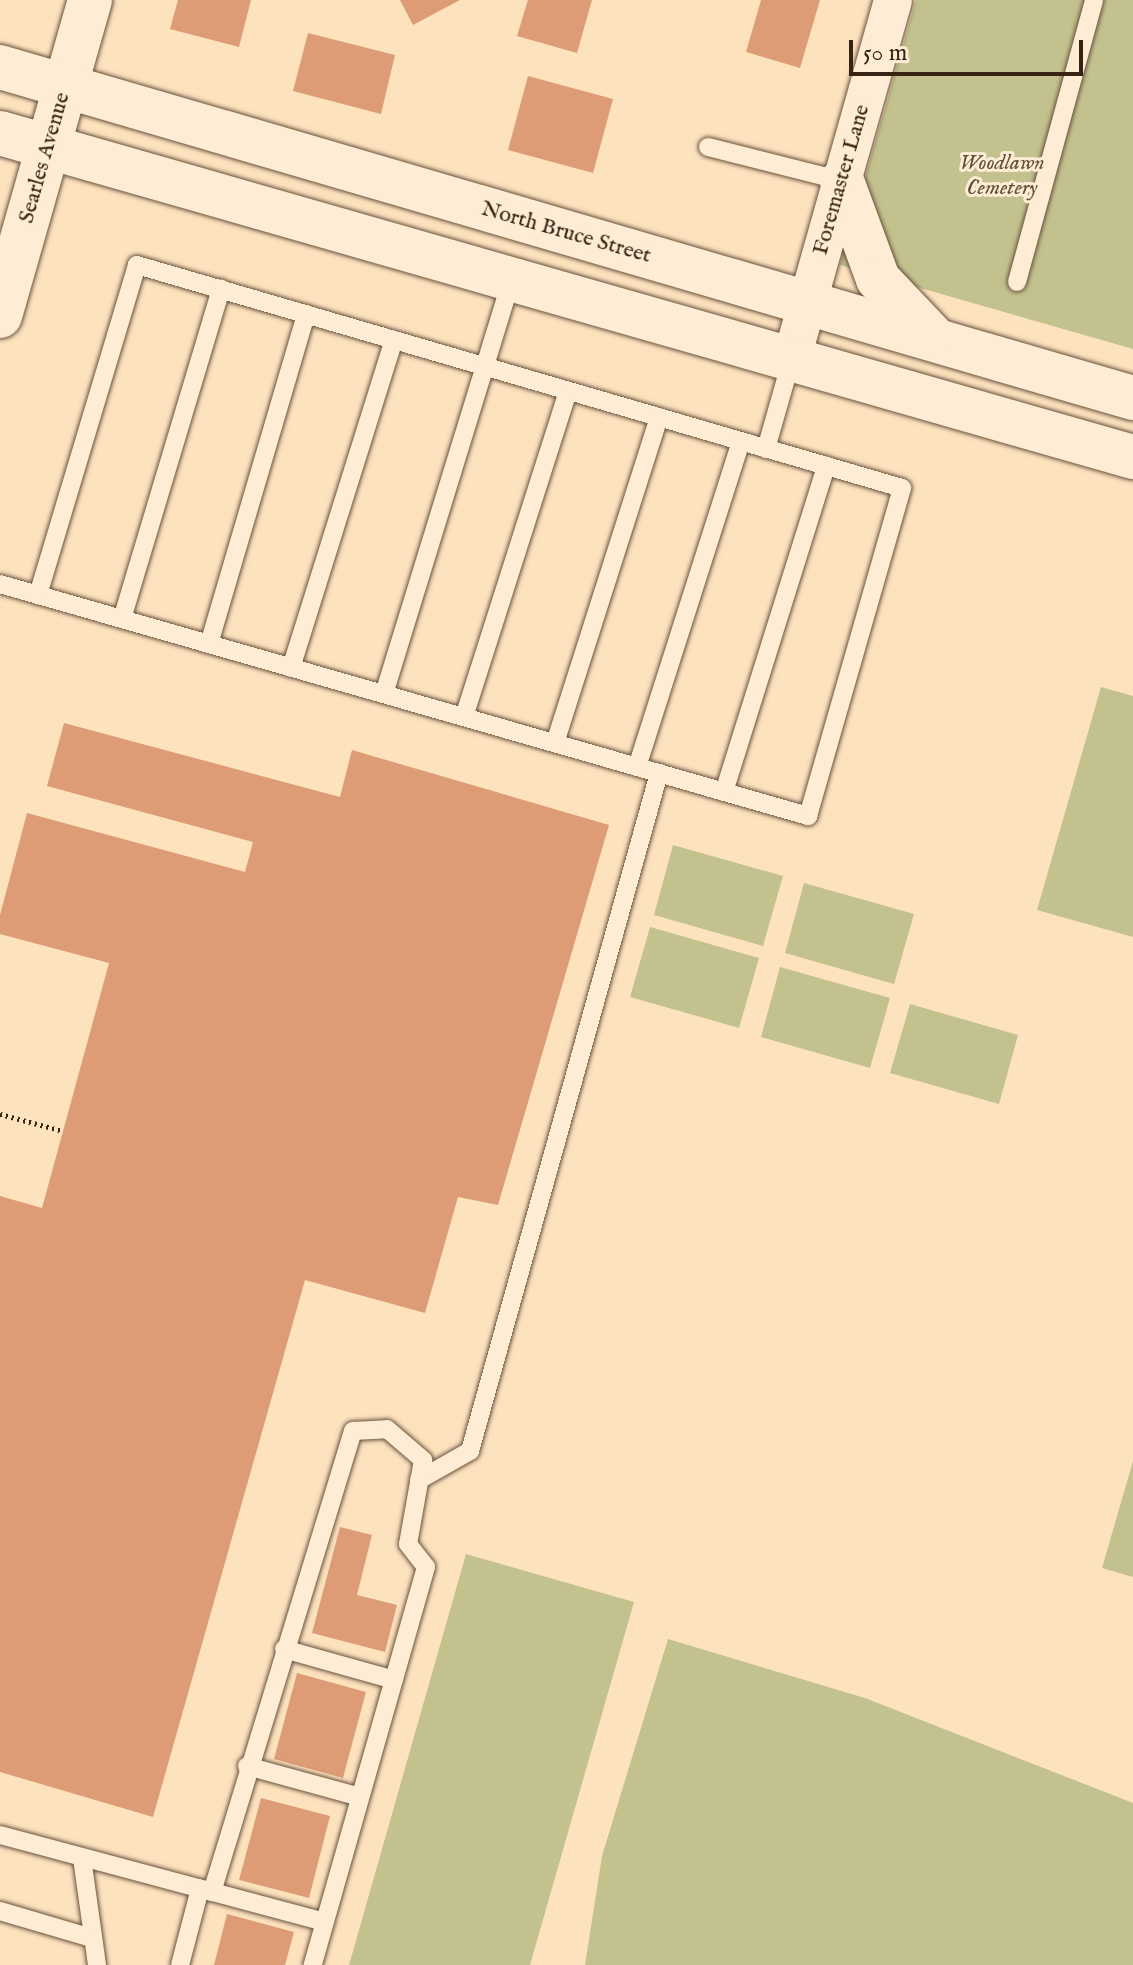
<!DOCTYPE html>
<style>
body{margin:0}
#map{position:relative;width:1133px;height:1965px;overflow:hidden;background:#fde2be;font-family:"IM FELL English",serif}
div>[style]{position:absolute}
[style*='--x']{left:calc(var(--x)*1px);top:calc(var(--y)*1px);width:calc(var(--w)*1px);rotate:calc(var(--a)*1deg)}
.green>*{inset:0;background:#c3c28f}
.building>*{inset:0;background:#dd9c75}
.path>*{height:5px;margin-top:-2.5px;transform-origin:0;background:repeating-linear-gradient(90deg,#382212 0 2px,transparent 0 6px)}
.roads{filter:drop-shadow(0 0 2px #69523d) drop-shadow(0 0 2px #69523d)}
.service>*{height:18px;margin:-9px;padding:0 9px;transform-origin:9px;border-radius:9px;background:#feecd5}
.minor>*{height:38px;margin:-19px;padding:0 19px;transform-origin:19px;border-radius:19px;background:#feecd5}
.tertiary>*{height:44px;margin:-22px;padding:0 22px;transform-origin:22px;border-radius:22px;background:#feecd5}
.secondary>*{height:44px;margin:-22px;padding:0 22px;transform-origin:22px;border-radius:22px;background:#feecd5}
span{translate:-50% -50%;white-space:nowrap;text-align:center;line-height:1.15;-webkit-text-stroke:6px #feecd5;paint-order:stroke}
.street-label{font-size:22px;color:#382212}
.park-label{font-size:22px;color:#625238;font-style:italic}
.scale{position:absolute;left:849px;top:40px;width:234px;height:36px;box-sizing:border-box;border:4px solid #382212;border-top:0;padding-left:10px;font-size:24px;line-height:28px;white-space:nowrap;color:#382212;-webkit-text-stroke:6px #feecd5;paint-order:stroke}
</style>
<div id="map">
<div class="green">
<div style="clip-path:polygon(916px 0,1133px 0,1133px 349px,840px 265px)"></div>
<div style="clip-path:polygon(1101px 687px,1133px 696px,1133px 937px,1037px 910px)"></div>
<div style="clip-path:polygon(673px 845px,783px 876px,763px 946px,654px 915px)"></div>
<div style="clip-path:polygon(804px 883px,914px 914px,894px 984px,785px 953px)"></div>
<div style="clip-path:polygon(650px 927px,759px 958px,739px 1028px,630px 997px)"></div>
<div style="clip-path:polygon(780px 967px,890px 998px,870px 1068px,761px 1037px)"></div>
<div style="clip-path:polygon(910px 1004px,1018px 1035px,999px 1104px,890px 1073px)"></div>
<div style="clip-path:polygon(1133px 1461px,1133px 1577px,1102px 1568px)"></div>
<div style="clip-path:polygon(466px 1554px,634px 1602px,530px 1965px,349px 1965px)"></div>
<div style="clip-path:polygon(668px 1639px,865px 1698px,1133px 1803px,1133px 1965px,585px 1965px,602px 1856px)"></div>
</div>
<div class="building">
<div style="clip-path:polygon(178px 0,251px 0,239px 47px,170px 29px)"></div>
<div style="clip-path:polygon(400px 0,460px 0,413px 25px)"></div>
<div style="clip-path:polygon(528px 0,592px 0,577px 53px,517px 36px)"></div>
<div style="clip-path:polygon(761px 0,820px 0,800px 68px,746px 52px)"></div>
<div style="clip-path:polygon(308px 33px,395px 55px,381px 114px,293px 91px)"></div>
<div style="clip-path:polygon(528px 76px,613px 99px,593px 173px,508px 150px)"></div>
<div style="clip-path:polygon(64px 723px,340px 797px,352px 750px,609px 825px,498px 1205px,458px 1197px,425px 1313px,305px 1280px,153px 1817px,0 1772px,0 1196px,42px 1208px,109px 963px,0 934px,0 915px,27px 813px,245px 872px,253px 842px,47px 786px)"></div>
<div style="clip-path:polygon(340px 1527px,372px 1535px,357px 1595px,397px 1605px,385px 1652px,312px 1633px)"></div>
<div style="clip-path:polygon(297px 1673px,366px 1692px,343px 1778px,274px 1759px)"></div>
<div style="clip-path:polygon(261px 1798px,330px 1816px,309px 1898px,239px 1880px)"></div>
<div style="clip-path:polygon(227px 1914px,294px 1932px,285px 1965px,214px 1965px)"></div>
</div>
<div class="path">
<div style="--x:0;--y:1114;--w:65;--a:15.1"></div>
</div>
<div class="roads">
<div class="service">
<div style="--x:708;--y:147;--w:138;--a:14.2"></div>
<div style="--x:1017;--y:282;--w:292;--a:-74.7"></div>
<div style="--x:766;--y:449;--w:91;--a:-74.1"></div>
<div style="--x:0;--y:584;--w:841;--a:16.02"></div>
<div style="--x:808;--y:816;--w:341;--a:-74"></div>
<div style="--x:902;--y:488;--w:797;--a:-163.75"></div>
<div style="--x:137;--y:265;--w:345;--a:106.7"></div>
<div style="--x:122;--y:619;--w:345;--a:-73.3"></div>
<div style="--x:209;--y:644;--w:344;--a:-73.6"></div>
<div style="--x:291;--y:668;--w:344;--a:-72.6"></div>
<div style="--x:384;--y:694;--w:431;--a:-72.9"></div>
<div style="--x:464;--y:717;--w:342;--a:-72.3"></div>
<div style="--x:555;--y:743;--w:342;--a:-72.3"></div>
<div style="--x:637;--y:767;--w:342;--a:-72.3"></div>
<div style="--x:724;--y:792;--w:342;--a:-72.6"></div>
<div style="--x:419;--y:1480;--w:59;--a:-29.6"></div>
<div style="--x:470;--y:1451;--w:704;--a:-74.42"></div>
<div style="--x:284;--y:1649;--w:114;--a:15.7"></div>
<div style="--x:247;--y:1766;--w:117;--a:15.3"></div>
<div style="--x:0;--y:1835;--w:336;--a:15"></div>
<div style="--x:82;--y:1858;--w:108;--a:82"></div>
<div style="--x:212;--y:1892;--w:482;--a:-73"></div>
<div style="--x:353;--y:1431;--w:34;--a:-3"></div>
<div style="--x:387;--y:1429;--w:48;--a:40.7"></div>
<div style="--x:423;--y:1460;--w:85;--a:100.1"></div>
<div style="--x:408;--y:1544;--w:29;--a:52"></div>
<div style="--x:426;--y:1567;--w:414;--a:105.9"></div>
<div style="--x:0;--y:1911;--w:96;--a:16.4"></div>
<div style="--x:180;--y:1965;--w:79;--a:-75.3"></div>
</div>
<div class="minor">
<div style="--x:791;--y:361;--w:375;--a:-74.2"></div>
</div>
<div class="tertiary">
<div style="--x:0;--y:316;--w:329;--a:-74.1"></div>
</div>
<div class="secondary">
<div style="--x:0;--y:67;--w:1180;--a:16.29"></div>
<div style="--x:0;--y:133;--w:1178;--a:15.96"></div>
<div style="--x:842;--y:181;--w:104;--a:69.8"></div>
<div style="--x:878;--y:279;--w:77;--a:46.6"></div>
</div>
</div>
<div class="street-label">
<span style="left:45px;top:158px;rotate:-74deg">Searles Avenue</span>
<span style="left:842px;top:180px;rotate:-74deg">Foremaster Lane</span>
<span style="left:566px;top:233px;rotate:16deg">North Bruce Street</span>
</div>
<div class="park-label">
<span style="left:1002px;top:176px">Woodlawn<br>Cemetery</span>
</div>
<div class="scale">50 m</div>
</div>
